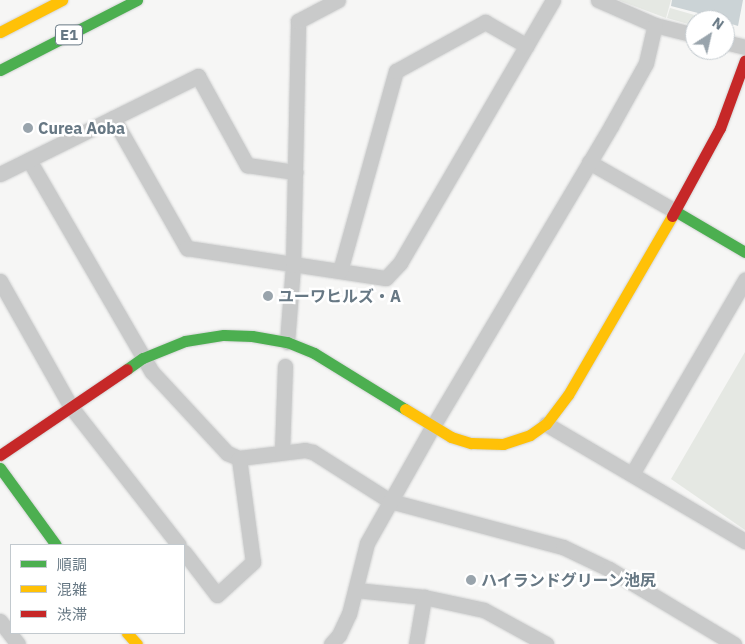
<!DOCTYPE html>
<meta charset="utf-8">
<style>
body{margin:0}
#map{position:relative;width:745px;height:644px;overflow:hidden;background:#f6f6f5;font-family:"IBM Plex Sans","Noto Sans JP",sans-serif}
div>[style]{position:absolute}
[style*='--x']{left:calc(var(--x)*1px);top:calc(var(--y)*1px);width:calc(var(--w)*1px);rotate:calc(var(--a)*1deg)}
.green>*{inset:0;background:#e5e8e3}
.water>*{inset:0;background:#cbd3d6}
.roads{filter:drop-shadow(0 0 1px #d2d3d3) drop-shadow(0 0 1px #d2d3d3)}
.street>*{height:15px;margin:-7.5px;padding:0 7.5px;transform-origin:7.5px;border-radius:7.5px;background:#c9caca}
.fast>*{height:11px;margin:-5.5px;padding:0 5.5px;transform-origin:5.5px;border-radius:5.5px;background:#4caf50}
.slow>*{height:11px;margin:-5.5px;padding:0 5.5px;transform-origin:5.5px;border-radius:5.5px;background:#ffc107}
.jam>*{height:11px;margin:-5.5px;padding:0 5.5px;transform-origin:5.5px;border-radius:5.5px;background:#c62828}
.dots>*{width:14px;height:14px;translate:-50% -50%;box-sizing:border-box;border:2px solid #fff;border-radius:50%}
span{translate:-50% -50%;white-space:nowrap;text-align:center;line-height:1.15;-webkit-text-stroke:5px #fff;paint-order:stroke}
.shield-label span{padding:1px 4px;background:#fff;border:1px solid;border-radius:4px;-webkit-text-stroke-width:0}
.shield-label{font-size:15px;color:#677884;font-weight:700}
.poi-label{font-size:16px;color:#677884;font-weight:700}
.left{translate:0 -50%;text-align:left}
.legend{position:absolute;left:10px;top:544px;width:175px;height:90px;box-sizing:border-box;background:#fff;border:1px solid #c2c9ce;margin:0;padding:6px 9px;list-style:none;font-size:15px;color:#677884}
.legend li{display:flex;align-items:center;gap:10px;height:25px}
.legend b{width:25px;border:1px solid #c2c9ce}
.north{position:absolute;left:685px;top:10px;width:50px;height:50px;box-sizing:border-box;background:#fff;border:1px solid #c2c9ce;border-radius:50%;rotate:35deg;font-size:14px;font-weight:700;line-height:20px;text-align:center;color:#677884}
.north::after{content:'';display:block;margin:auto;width:18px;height:22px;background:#99a4ac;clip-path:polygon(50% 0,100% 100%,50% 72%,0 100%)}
</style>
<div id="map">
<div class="green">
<div style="clip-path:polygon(618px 0,671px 0,666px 18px)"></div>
<div style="clip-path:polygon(670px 8px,712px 20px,695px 20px,695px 26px,667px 18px)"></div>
<div style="clip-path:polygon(745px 352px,745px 530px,671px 479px)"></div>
</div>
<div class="water">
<div style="clip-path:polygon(672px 0,743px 0,738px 26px,725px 22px,725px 20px,671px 6px)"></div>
</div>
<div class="roads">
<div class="street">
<div style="--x:598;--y:0;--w:62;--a:23.7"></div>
<div style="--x:655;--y:25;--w:41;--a:14"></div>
<div style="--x:725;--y:42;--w:21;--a:14"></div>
<div style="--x:113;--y:118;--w:150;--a:60.4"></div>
<div style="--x:187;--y:248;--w:201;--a:8.6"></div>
<div style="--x:386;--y:278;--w:21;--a:-47"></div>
<div style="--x:400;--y:263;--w:304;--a:-59.8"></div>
<div style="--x:29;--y:160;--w:245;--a:59.9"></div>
<div style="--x:152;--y:372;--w:110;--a:47.2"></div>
<div style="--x:227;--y:453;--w:13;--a:23"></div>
<div style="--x:239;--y:458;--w:66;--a:-6.9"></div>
<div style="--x:305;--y:450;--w:8;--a:14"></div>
<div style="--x:313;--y:452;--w:91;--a:32.5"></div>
<div style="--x:390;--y:501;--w:179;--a:14.9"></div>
<div style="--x:563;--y:547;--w:51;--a:25.6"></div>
<div style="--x:609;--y:569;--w:146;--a:31"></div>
<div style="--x:589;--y:162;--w:99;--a:29.7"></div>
<div style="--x:0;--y:174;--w:221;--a:-26.3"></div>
<div style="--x:198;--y:76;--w:102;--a:61.2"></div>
<div style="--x:247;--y:165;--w:49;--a:8.3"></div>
<div style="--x:340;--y:271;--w:208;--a:-74.4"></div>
<div style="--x:396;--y:71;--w:102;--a:-28.8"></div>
<div style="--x:485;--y:22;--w:48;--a:29.7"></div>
<div style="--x:0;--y:281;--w:145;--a:60.6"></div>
<div style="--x:71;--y:407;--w:175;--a:52"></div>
<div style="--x:287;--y:342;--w:77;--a:-85.5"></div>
<div style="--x:293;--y:265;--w:244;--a:-88.8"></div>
<div style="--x:298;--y:21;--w:45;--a:-27.7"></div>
<div style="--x:546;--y:424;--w:231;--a:30.5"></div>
<div style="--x:282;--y:452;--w:86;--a:-88"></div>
<div style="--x:632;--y:474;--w:225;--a:-59.8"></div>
<div style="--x:184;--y:552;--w:54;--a:52.5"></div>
<div style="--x:217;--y:595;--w:49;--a:-42.5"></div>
<div style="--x:253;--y:562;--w:105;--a:-97.7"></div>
<div style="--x:356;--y:590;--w:68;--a:5.9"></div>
<div style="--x:424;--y:597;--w:61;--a:12.2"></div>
<div style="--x:484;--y:610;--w:71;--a:28.7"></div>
<div style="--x:0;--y:621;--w:29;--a:52"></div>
<div style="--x:331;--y:644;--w:12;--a:-48"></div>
<div style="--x:339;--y:635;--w:23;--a:-65"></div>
<div style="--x:349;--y:614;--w:73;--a:-75.8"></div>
<div style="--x:367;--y:543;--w:134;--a:-60.6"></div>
<div style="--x:433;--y:426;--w:349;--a:-59.3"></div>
<div style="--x:611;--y:126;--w:72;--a:-60.9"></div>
<div style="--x:646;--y:63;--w:39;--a:-77"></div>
<div style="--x:416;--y:644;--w:48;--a:-80.3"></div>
</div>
<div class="fast">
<div style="--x:0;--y:70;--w:154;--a:-27.1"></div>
<div style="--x:675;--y:211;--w:81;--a:30.4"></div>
<div style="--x:127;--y:369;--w:19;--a:-35"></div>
<div style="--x:143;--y:358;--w:45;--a:-22"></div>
<div style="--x:185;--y:341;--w:39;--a:-9"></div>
<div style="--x:224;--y:335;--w:28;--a:2"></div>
<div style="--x:252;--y:336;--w:36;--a:10"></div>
<div style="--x:287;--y:342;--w:29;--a:22"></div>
<div style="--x:314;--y:353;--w:107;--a:31.6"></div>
<div style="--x:0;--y:468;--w:95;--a:54"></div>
</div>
<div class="slow">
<div style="--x:0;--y:32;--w:70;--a:-27.3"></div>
<div style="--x:405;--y:409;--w:54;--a:31.3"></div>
<div style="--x:451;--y:437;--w:21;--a:17"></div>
<div style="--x:471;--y:443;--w:32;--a:2"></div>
<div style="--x:503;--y:444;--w:28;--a:-18"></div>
<div style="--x:530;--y:435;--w:19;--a:-35"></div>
<div style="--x:546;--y:424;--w:36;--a:-53"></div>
<div style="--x:568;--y:395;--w:207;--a:-59.8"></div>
<div style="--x:127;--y:633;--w:15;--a:48"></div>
</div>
<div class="jam">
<div style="--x:672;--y:216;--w:100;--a:-61.4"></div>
<div style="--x:720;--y:128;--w:72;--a:-69.8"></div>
<div style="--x:0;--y:455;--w:153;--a:-34.1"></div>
</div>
</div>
<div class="dots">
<div style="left:28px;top:128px;background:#99a4ac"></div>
<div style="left:268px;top:296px;background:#99a4ac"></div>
<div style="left:471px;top:580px;background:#99a4ac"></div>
</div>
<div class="shield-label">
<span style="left:69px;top:35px">E1</span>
</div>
<div class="poi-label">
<span class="left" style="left:38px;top:128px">Curea Aoba</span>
<span class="left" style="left:278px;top:296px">ユーワヒルズ・A</span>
<span class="left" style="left:481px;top:580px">ハイランドグリーン池尻</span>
</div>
<ul class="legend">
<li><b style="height:6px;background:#4caf50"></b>順調</li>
<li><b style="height:6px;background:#ffc107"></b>混雑</li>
<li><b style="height:6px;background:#c62828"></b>渋滞</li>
</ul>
<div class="north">N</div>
</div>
